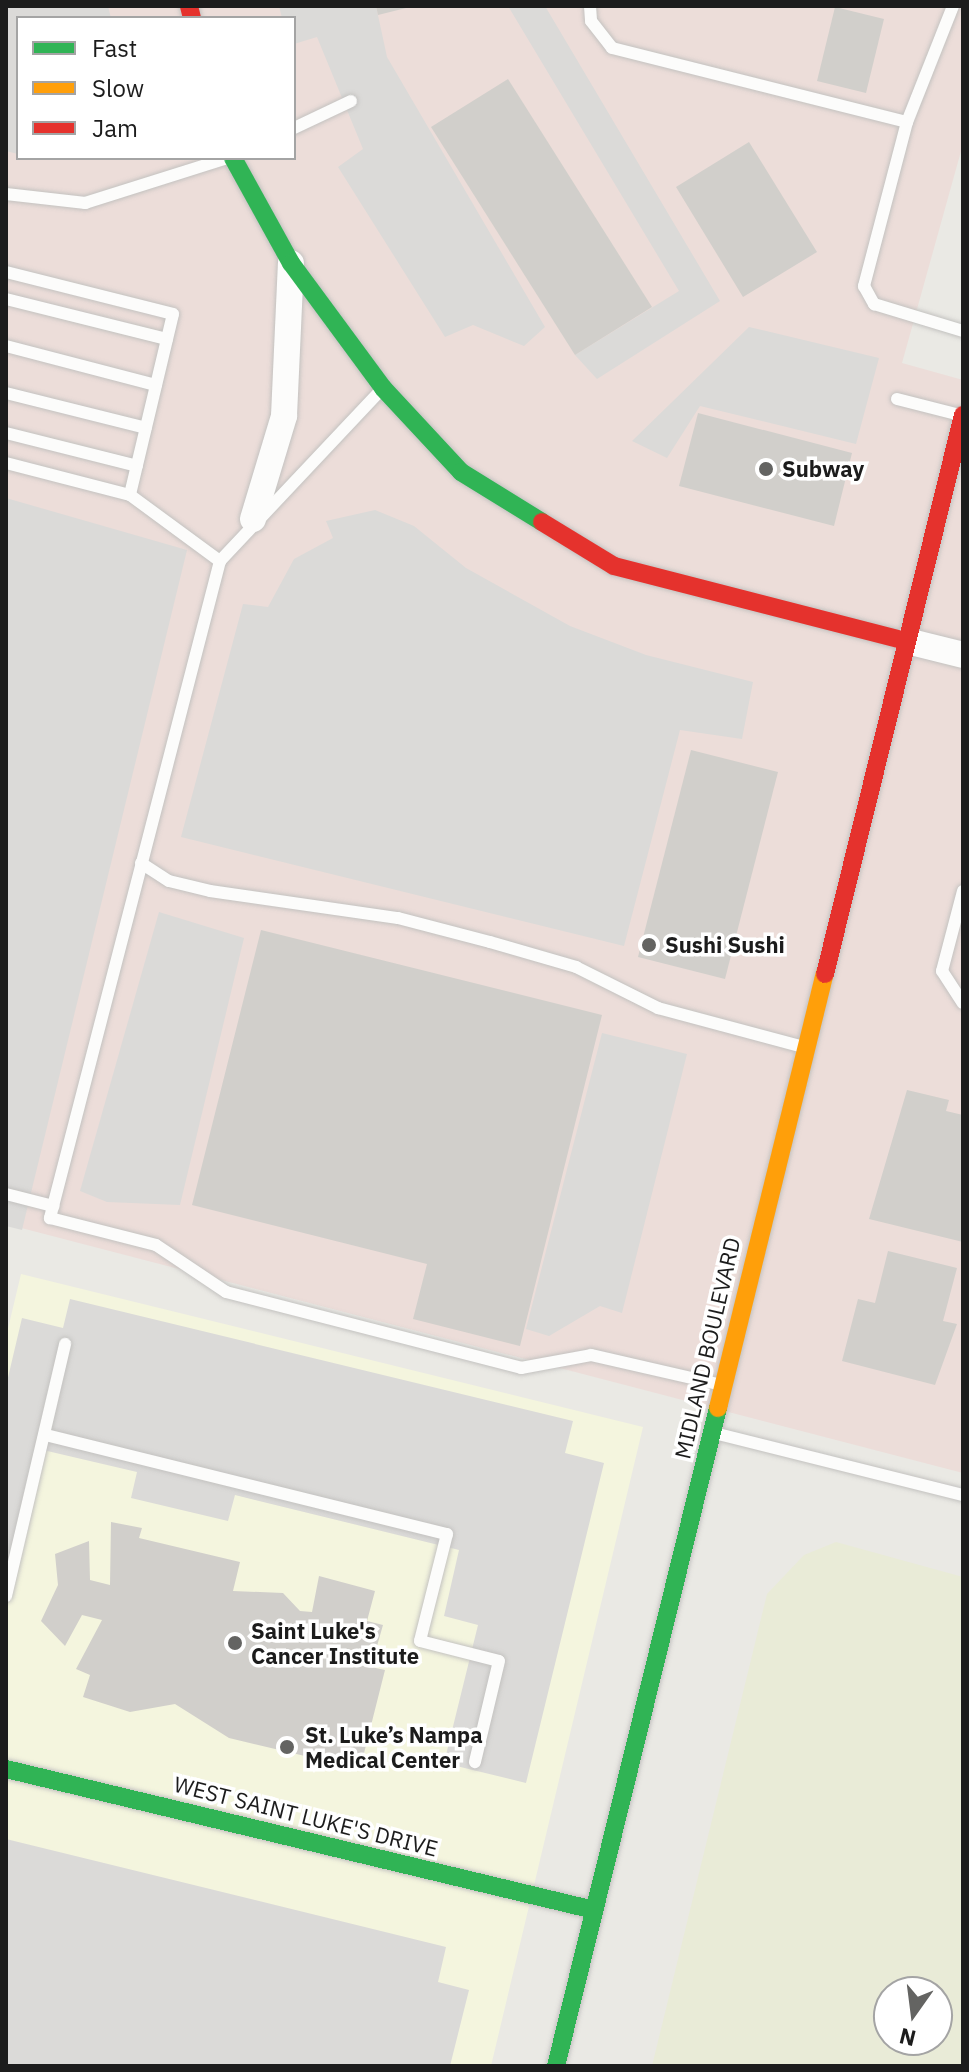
<!DOCTYPE html>
<meta charset="utf-8">
<style>
body{margin:0}
#map{position:relative;width:969px;height:2072px;overflow:hidden;background:#eae9e4;font-family:"IBM Plex Sans",sans-serif}
div>[style]{position:absolute}
[style*='--x']{left:calc(var(--x)*1px);top:calc(var(--y)*1px);width:calc(var(--w)*1px);rotate:calc(var(--a)*1deg)}
.commercial>*{inset:0;background:#ecddd9}
.education>*{inset:0;background:#f4f5de}
.farmland>*{inset:0;background:#e9ebd7}
.parking>*{inset:0;background:#dbdad8}
.building>*{inset:0;background:#d1cfcb}
.roads{filter:drop-shadow(0 0 2px #c3c2c0) drop-shadow(0 0 2px #c3c2c0)}
.lane>*{height:12px;margin:-6px;padding:0 6px;transform-origin:6px;border-radius:6px;background:#fcfcfb}
.street>*{height:26px;margin:-13px;padding:0 13px;transform-origin:13px;border-radius:13px;background:#fcfcfb}
.fast>*{height:18px;margin:-9px;padding:0 9px;transform-origin:9px;border-radius:9px;background:#30b455}
.slow>*{height:18px;margin:-9px;padding:0 9px;transform-origin:9px;border-radius:9px;background:#ff9f0a}
.jam>*{height:18px;margin:-9px;padding:0 9px;transform-origin:9px;border-radius:9px;background:#e5322d}
.dots>*{width:22px;height:22px;translate:-50% -50%;box-sizing:border-box;border:4px solid #fff;border-radius:50%}
span{translate:-50% -50%;white-space:nowrap;text-align:center;line-height:1.15;-webkit-text-stroke:7px #fff;paint-order:stroke}
.poi-label{font-size:22px;color:#1c1c1c;font-weight:700}
.left{translate:0 -50%;text-align:left}
.street-label{font-size:22px;color:#1c1c1c}
.frame{position:absolute;inset:0;border:8px solid #1c1c1c;pointer-events:none}
.legend{position:absolute;left:16px;top:16px;width:280px;height:144px;box-sizing:border-box;background:#fff;border:2px solid #a4a4a4;margin:0;padding:10px 14px;list-style:none;font-size:24px;color:#1c1c1c}
.legend li{display:flex;align-items:center;gap:16px;height:40px}
.legend b{width:40px;border:2px solid #a4a4a4}
.north{position:absolute;left:873px;top:1976px;width:80px;height:80px;box-sizing:border-box;background:#fff;border:2px solid #a4a4a4;border-radius:50%;rotate:194deg;font-size:22px;font-weight:700;line-height:32px;text-align:center;color:#1c1c1c}
.north::after{content:'';display:block;margin:auto;width:28px;height:36px;background:#646462;clip-path:polygon(50% 0,100% 100%,50% 72%,0 100%)}
</style>
<div id="map">
<div class="commercial">
<div style="clip-path:polygon(evenodd,6px 6px,963px 6px,963px 144px,902px 363px,963px 380px,963px 1473px,6px 1224px,6px 6px,18px 18px,294px 18px,294px 158px,18px 158px,18px 18px)"></div>
</div>
<div class="education">
<div style="clip-path:polygon(21px 1274px,643px 1427px,491px 2066px,6px 2066px,6px 1337px)"></div>
</div>
<div class="farmland">
<div style="clip-path:polygon(evenodd,836px 1542px,963px 1577px,963px 2066px,652px 2066px,767px 1594px,804px 1555px,836px 1542px,889px 1992px,937px 1992px,937px 2040px,889px 2040px,889px 1992px)"></div>
</div>
<div class="parking">
<div style="clip-path:polygon(6px 6px,108px 6px,111px 18px,18px 18px,18px 154px,6px 151px)"></div>
<div style="clip-path:polygon(279px 6px,376px 6px,387px 57px,545px 327px,524px 346px,473px 325px,445px 337px,338px 167px,363px 149px,317px 37px,294px 44px,294px 18px,282px 18px)"></div>
<div style="clip-path:polygon(508px 6px,545px 6px,720px 301px,597px 379px,575px 355px,679px 291px)"></div>
<div style="clip-path:polygon(749px 327px,879px 358px,856px 444px,700px 406px,667px 458px,632px 441px)"></div>
<div style="clip-path:polygon(6px 498px,187px 550px,22px 1230px,6px 1226px)"></div>
<div style="clip-path:polygon(375px 510px,414px 526px,466px 568px,570px 626px,646px 655px,753px 682px,742px 739px,680px 730px,624px 946px,181px 837px,243px 604px,268px 607px,294px 559px,333px 538px,326px 521px)"></div>
<div style="clip-path:polygon(159px 912px,244px 938px,180px 1205px,107px 1202px,80px 1191px)"></div>
<div style="clip-path:polygon(602px 1033px,687px 1054px,622px 1313px,600px 1306px,549px 1336px,526px 1329px)"></div>
<div style="clip-path:polygon(70px 1299px,573px 1421px,565px 1453px,604px 1463px,526px 1783px,444px 1763px,478px 1625px,444px 1616px,459px 1550px,235px 1495px,228px 1521px,131px 1498px,137px 1472px,43px 1450px,6px 1596px,6px 1386px,22px 1318px,63px 1328px)"></div>
<div style="clip-path:polygon(6px 1839px,446px 1947px,438px 1982px,469px 1990px,450px 2066px,6px 2066px)"></div>
</div>
<div class="building">
<div style="clip-path:polygon(376px 6px,410px 6px,410px 7px,378px 15px)"></div>
<div style="clip-path:polygon(835px 7px,884px 19px,866px 93px,817px 81px)"></div>
<div style="clip-path:polygon(508px 79px,652px 307px,575px 355px,431px 127px)"></div>
<div style="clip-path:polygon(749px 142px,817px 252px,743px 297px,676px 187px)"></div>
<div style="clip-path:polygon(698px 413px,852px 453px,834px 526px,679px 486px)"></div>
<div style="clip-path:polygon(691px 750px,778px 772px,725px 979px,638px 957px)"></div>
<div style="clip-path:polygon(261px 930px,602px 1015px,520px 1346px,413px 1319px,427px 1264px,192px 1205px)"></div>
<div style="clip-path:polygon(907px 1090px,949px 1100px,946px 1111px,963px 1115px,963px 1242px,869px 1219px)"></div>
<div style="clip-path:polygon(888px 1251px,957px 1268px,943px 1321px,957px 1324px,935px 1385px,842px 1361px,858px 1299px,875px 1303px)"></div>
<div style="clip-path:polygon(111px 1522px,142px 1528px,139px 1538px,240px 1562px,233px 1591px,283px 1593px,300px 1611px,312px 1612px,319px 1576px,375px 1591px,367px 1621px,383px 1625px,371px 1667px,385px 1670px,360px 1769px,229px 1738px,175px 1704px,130px 1712px,83px 1697px,90px 1675px,76px 1669px,102px 1620px,82px 1615px,65px 1646px,41px 1621px,58px 1585px,55px 1554px,89px 1541px,90px 1580px,110px 1585px)"></div>
</div>
<div class="roads">
<div class="lane">
<div style="--x:590;--y:6;--w:15;--a:86"></div>
<div style="--x:591;--y:21;--w:34;--a:52"></div>
<div style="--x:612;--y:48;--w:304;--a:14.1"></div>
<div style="--x:953;--y:6;--w:125;--a:111.6"></div>
<div style="--x:907;--y:122;--w:170;--a:104.7"></div>
<div style="--x:864;--y:286;--w:21;--a:61"></div>
<div style="--x:874;--y:304;--w:93;--a:16.9"></div>
<div style="--x:294;--y:128;--w:63;--a:-25.3"></div>
<div style="--x:6;--y:194;--w:80;--a:6.5"></div>
<div style="--x:85;--y:203;--w:150;--a:-17.5"></div>
<div style="--x:6;--y:272;--w:172;--a:14.1"></div>
<div style="--x:173;--y:314;--w:186;--a:103.4"></div>
<div style="--x:130;--y:495;--w:112;--a:36.3"></div>
<div style="--x:6;--y:299;--w:166;--a:14"></div>
<div style="--x:6;--y:346;--w:155;--a:14.6"></div>
<div style="--x:381;--y:390;--w:235;--a:133.3"></div>
<div style="--x:220;--y:561;--w:679;--a:104.51"></div>
<div style="--x:50;--y:1218;--w:109;--a:14.3"></div>
<div style="--x:156;--y:1245;--w:84;--a:33.9"></div>
<div style="--x:226;--y:1292;--w:305;--a:14.4"></div>
<div style="--x:521;--y:1368;--w:71;--a:-10.5"></div>
<div style="--x:591;--y:1355;--w:134;--a:12.9"></div>
<div style="--x:6;--y:393;--w:144;--a:14"></div>
<div style="--x:897;--y:399;--w:65;--a:14.3"></div>
<div style="--x:6;--y:433;--w:135;--a:14.1"></div>
<div style="--x:6;--y:463;--w:128;--a:14.5"></div>
<div style="--x:141;--y:863;--w:33;--a:33"></div>
<div style="--x:169;--y:881;--w:42;--a:13.7"></div>
<div style="--x:210;--y:891;--w:190;--a:8.2"></div>
<div style="--x:398;--y:918;--w:95;--a:14.6"></div>
<div style="--x:490;--y:942;--w:90;--a:16.2"></div>
<div style="--x:576;--y:967;--w:92;--a:26.6"></div>
<div style="--x:658;--y:1008;--w:151;--a:15"></div>
<div style="--x:963;--y:891;--w:83;--a:104.7"></div>
<div style="--x:942;--y:971;--w:38;--a:57"></div>
<div style="--x:6;--y:1194;--w:49;--a:14.3"></div>
<div style="--x:714;--y:1433;--w:257;--a:14"></div>
<div style="--x:46;--y:1435;--w:413;--a:13.9"></div>
<div style="--x:447;--y:1534;--w:110;--a:104.2"></div>
<div style="--x:420;--y:1641;--w:81;--a:14.2"></div>
<div style="--x:499;--y:1661;--w:104;--a:103.4"></div>
<div style="--x:6;--y:1596;--w:259;--a:-76.8"></div>
</div>
<div class="street">
<div style="--x:253;--y:519;--w:108;--a:-73.2"></div>
<div style="--x:284;--y:416;--w:153;--a:-87.4"></div>
<div style="--x:907;--y:641;--w:58;--a:14"></div>
</div>
<div class="fast">
<div style="--x:233;--y:158;--w:120;--a:61.1"></div>
<div style="--x:291;--y:263;--w:155;--a:53.6"></div>
<div style="--x:383;--y:388;--w:115;--a:47.1"></div>
<div style="--x:461;--y:472;--w:95;--a:31.7"></div>
<div style="--x:6;--y:1769;--w:605;--a:13.48"></div>
<div style="--x:556;--y:2066;--w:678;--a:-76.17"></div>
</div>
<div class="slow">
<div style="--x:718;--y:1408;--w:447;--a:-76.2"></div>
</div>
<div class="jam">
<div style="--x:189;--y:6;--w:12;--a:76"></div>
<div style="--x:542;--y:522;--w:84;--a:31.4"></div>
<div style="--x:614;--y:566;--w:302;--a:14.4"></div>
<div style="--x:825;--y:974;--w:576;--a:-76.13"></div>
</div>
</div>
<div class="dots">
<div style="left:766px;top:469px;background:#646462"></div>
<div style="left:649px;top:945px;background:#646462"></div>
<div style="left:235px;top:1643px;background:#646462"></div>
<div style="left:287px;top:1747px;background:#646462"></div>
</div>
<div class="poi-label">
<span class="left" style="left:782px;top:469px">Subway</span>
<span class="left" style="left:665px;top:945px">Sushi Sushi</span>
<span class="left" style="left:251px;top:1643px">Saint Luke's<br>Cancer Institute</span>
<span class="left" style="left:305px;top:1747px">St. Luke’s Nampa<br>Medical Center</span>
</div>
<div class="street-label">
<span style="left:707px;top:1348px;rotate:-77deg">MIDLAND BOULEVARD</span>
<span style="left:306px;top:1816px;rotate:14deg">WEST SAINT LUKE'S DRIVE</span>
</div>
<div class="frame"></div>
<ul class="legend">
<li><b style="height:10px;background:#30b455"></b>Fast</li>
<li><b style="height:10px;background:#ff9f0a"></b>Slow</li>
<li><b style="height:10px;background:#e5322d"></b>Jam</li>
</ul>
<div class="north">N</div>
</div>
